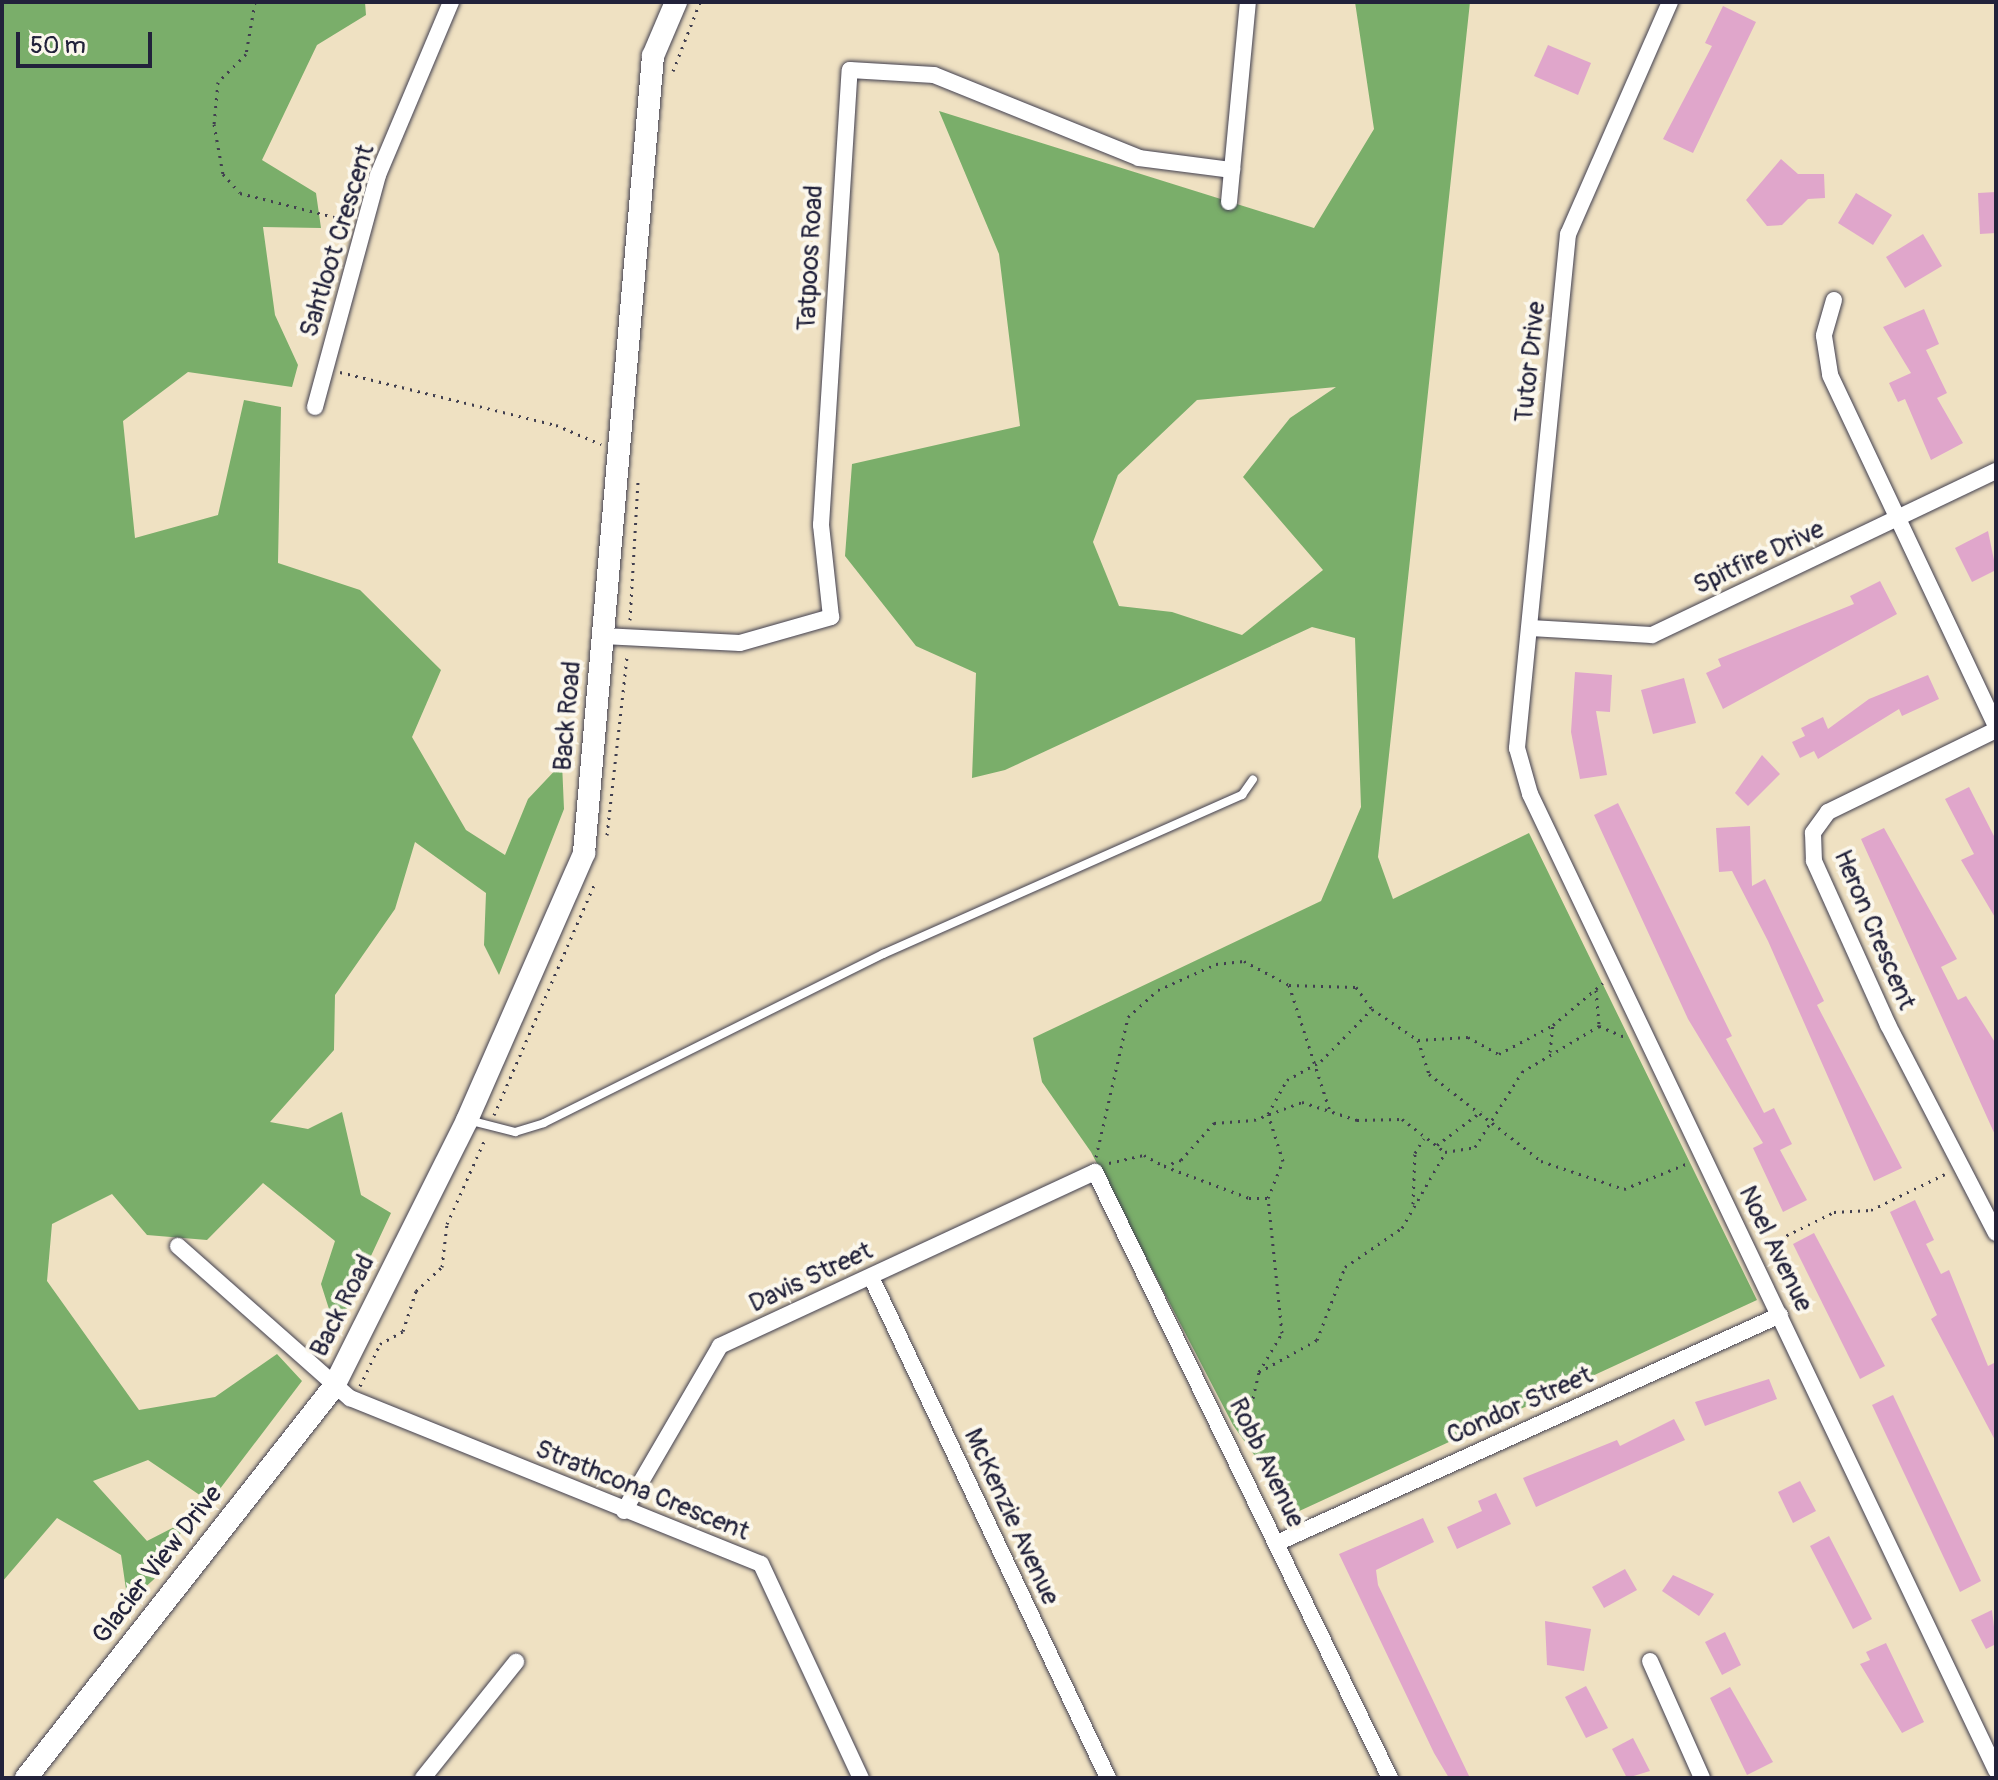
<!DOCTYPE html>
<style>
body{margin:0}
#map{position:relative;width:1998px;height:1780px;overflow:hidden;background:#efe1c2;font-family:Pangolin,sans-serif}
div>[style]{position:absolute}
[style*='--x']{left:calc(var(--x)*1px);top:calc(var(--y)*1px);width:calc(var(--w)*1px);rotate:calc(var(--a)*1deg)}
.forest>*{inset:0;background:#7aae6a}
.building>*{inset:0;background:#e0a6cb}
.path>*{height:3px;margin-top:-1.5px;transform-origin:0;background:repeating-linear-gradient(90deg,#413f4f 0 2px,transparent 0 8px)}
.roads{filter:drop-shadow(0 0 2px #413f4f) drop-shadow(0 0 2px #413f4f)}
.service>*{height:8px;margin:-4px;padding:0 4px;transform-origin:4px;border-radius:4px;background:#fff}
.minor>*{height:16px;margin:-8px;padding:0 8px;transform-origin:8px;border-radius:8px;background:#fff}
.tertiary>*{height:22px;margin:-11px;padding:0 11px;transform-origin:11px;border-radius:11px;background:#fff}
span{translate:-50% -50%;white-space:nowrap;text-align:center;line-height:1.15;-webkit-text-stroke:8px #fbf7ec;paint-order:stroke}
.street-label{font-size:26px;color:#22223b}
.frame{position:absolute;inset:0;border:4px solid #22223b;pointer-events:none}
.scale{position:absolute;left:16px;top:32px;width:136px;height:36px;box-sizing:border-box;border:4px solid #22223b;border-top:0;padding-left:10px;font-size:24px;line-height:28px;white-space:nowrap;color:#22223b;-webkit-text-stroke:6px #fbf7ec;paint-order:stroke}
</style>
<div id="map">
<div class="forest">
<div style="clip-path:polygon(2px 2px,365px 2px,366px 15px,317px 45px,262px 160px,316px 193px,321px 228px,263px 227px,275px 315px,298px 365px,292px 387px,188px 372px,123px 421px,135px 538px,218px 515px,244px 400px,281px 407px,278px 563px,360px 590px,441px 670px,412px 737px,466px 830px,505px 855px,528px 799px,562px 763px,564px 809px,499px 975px,484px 945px,486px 893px,415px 842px,395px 909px,335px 995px,334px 1050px,270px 1122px,308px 1129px,342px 1112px,361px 1195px,391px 1213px,336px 1331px,321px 1284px,335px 1241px,263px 1183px,207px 1240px,147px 1235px,112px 1194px,52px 1224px,47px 1281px,139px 1410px,215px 1397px,277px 1354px,302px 1381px,210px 1502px,148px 1460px,93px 1481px,147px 1541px,186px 1521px,164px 1570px,128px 1603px,121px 1555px,57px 1518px,2px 1582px)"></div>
<div style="clip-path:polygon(evenodd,1355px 2px,1470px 2px,1378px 857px,1393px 899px,1529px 833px,1757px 1300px,1295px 1513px,1233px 1425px,1091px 1152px,1042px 1082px,1033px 1038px,1321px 901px,1361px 807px,1355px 638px,1312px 627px,1005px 770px,972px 778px,976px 673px,916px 646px,845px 556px,852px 464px,1020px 426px,999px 254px,939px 111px,1314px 228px,1374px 129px,1355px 2px,1336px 387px,1290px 418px,1243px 477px,1323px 570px,1242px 635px,1172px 612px,1119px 606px,1093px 542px,1118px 475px,1197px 400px,1336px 387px)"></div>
</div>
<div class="building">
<div style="clip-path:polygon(1723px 6px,1756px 22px,1693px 153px,1663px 139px,1712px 46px,1705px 43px)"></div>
<div style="clip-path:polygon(1548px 45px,1591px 63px,1578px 95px,1534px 76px)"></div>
<div style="clip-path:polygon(1781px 159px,1798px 174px,1824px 174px,1825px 198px,1808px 199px,1782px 225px,1767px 226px,1746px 200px)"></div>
<div style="clip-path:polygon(1996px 192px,1996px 233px,1980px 234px,1978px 193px)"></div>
<div style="clip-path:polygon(1856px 193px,1892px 215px,1873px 245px,1838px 223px)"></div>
<div style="clip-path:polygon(1923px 234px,1942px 266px,1905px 288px,1886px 257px)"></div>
<div style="clip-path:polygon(1924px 309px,1939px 344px,1926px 350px,1947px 393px,1937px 398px,1963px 443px,1931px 460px,1905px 399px,1898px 402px,1889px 383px,1911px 373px,1883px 327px)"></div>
<div style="clip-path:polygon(1988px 531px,1996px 570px,1972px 582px,1955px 548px)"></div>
<div style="clip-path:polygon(1880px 581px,1897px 614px,1723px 709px,1706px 673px,1721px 666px,1718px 659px,1854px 604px,1850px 596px)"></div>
<div style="clip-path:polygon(1575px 672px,1612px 675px,1610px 712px,1596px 711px,1607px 775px,1580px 779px,1571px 732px)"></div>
<div style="clip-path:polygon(1928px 675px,1939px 699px,1902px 716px,1899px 709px,1818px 759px,1814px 751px,1800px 758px,1792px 742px,1805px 736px,1801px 728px,1823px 717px,1828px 729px,1869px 699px)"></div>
<div style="clip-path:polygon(1684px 678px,1696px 723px,1653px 734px,1641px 690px)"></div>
<div style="clip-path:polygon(1762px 755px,1780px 774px,1748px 806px,1735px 793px)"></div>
<div style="clip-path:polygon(1969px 787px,1996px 840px,1996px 919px,1961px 860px,1974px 854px,1945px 799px)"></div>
<div style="clip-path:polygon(1618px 803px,1732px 1036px,1726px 1039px,1764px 1113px,1774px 1108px,1792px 1144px,1780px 1150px,1807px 1200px,1783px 1212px,1753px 1148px,1763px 1143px,1688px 1019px,1594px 815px)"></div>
<div style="clip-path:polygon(1750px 826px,1752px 886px,1765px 879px,1824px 1001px,1817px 1005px,1902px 1168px,1874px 1181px,1768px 941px,1732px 871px,1719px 872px,1716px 828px)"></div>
<div style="clip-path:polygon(1884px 828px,1957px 959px,1941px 967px,1958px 1000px,1966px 996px,1996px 1044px,1996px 1137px,1861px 839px)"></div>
<div style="clip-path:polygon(1915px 1200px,1934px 1240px,1926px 1244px,1941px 1274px,1949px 1270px,1988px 1366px,1996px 1362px,1996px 1442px,1931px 1319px,1937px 1315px,1890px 1212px)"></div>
<div style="clip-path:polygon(1814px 1233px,1885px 1366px,1860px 1379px,1793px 1244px)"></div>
<div style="clip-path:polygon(1769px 1379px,1777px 1399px,1705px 1426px,1695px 1402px)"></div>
<div style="clip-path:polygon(1893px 1395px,1981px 1581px,1960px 1592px,1872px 1405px)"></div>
<div style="clip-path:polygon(1674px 1419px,1685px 1440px,1536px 1507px,1523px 1478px,1617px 1440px,1620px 1446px)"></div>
<div style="clip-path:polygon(1800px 1481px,1816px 1511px,1793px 1523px,1778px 1492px)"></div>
<div style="clip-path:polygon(1496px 1493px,1511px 1524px,1457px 1549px,1447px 1527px,1482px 1511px,1478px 1501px)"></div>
<div style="clip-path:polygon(1423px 1518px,1434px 1542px,1376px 1570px,1378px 1585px,1470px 1778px,1449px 1778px,1434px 1753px,1339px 1554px)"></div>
<div style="clip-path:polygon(1829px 1536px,1872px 1619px,1853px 1629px,1810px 1546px)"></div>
<div style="clip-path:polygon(1625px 1569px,1637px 1590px,1604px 1608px,1592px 1587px)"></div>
<div style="clip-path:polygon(1673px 1575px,1714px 1594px,1699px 1616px,1662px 1591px)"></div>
<div style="clip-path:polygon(1992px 1610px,1996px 1644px,1986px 1649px,1971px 1620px)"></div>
<div style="clip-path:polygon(1545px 1621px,1591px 1629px,1584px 1671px,1547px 1665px)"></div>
<div style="clip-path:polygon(1725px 1632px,1741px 1665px,1722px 1675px,1705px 1642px)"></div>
<div style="clip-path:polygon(1886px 1643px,1924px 1722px,1902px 1733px,1860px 1664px,1870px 1660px,1866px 1652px)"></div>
<div style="clip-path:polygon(1586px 1686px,1608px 1728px,1586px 1738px,1565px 1697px)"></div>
<div style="clip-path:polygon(1730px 1687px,1773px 1762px,1747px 1775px,1710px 1698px)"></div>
<div style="clip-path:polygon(1633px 1738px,1650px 1771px,1627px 1778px,1612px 1749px)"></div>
</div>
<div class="path">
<div style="--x:255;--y:2;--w:53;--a:99.8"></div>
<div style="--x:246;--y:54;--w:40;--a:135"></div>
<div style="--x:218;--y:82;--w:42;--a:95.4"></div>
<div style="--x:214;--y:124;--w:51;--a:79.8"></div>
<div style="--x:223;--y:174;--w:25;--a:48"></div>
<div style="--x:240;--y:193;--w:114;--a:14.3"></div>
<div style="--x:673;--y:71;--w:74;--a:-68.6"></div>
<div style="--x:340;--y:372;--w:222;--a:13.8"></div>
<div style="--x:556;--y:425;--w:49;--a:22.9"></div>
<div style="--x:630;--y:620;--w:140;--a:-86.7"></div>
<div style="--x:607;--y:835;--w:180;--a:-83.6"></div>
<div style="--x:1289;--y:985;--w:133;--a:72"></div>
<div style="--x:1596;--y:990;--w:36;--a:85"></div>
<div style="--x:1418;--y:1040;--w:50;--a:-3.4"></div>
<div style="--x:1468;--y:1037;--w:35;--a:29"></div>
<div style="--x:1499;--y:1054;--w:61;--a:-28.2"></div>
<div style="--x:1553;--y:1025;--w:65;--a:-40"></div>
<div style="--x:1550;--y:1052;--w:27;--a:-84"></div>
<div style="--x:494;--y:1115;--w:251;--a:-66.5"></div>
<div style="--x:1437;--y:1145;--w:56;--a:-37.1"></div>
<div style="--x:1096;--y:1157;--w:144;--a:-77.1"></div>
<div style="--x:1128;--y:1017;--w:40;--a:-42"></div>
<div style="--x:1158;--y:990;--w:64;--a:-24.1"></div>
<div style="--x:1216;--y:964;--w:28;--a:-6"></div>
<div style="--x:1244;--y:961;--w:51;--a:28.1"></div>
<div style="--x:1289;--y:985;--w:67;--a:1.7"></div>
<div style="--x:1356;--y:987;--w:27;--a:54"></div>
<div style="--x:1372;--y:1009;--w:55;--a:34"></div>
<div style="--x:1418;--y:1040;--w:36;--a:72"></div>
<div style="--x:1429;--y:1074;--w:142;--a:37.8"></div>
<div style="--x:1541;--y:1161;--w:88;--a:18.6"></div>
<div style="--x:1624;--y:1189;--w:69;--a:-22.1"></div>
<div style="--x:1109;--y:1163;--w:36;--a:-13"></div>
<div style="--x:1144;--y:1155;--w:23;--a:29"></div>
<div style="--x:1164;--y:1166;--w:18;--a:-19"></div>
<div style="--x:1181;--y:1160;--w:50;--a:-48.3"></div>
<div style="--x:1214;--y:1123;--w:40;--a:-4.3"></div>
<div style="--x:1254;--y:1120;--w:51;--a:-20.6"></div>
<div style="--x:1302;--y:1102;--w:58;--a:18.1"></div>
<div style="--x:1357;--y:1120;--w:45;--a:-1.3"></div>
<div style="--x:1402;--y:1119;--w:54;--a:37.5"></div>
<div style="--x:1445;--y:1152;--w:30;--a:-9"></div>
<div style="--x:1475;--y:1147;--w:89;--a:-57.9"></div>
<div style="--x:1522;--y:1072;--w:90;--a:-30.9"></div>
<div style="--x:1599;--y:1026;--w:28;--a:23"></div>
<div style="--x:1164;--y:1166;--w:91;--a:20.6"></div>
<div style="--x:1249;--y:1198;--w:19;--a:0"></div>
<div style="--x:1413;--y:1204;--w:51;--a:-87.8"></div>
<div style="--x:1415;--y:1153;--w:17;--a:-59"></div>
<div style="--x:1765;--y:1246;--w:77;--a:-26.2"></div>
<div style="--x:1834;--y:1212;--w:37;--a:-3"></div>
<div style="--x:1871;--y:1210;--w:82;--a:-25.9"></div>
<div style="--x:1259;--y:1372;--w:66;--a:-28.9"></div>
<div style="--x:1317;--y:1340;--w:78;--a:-69"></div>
<div style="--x:1345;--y:1267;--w:69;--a:-34.4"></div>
<div style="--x:1402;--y:1228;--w:86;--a:-60.2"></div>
<div style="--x:360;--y:1386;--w:47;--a:-64.5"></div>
<div style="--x:380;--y:1344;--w:26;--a:-29"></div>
<div style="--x:403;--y:1331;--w:42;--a:-72"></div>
<div style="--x:416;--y:1291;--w:35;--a:-43"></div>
<div style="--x:442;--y:1267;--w:43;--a:-83.4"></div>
<div style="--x:447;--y:1224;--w:95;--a:-65.9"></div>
<div style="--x:1244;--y:1437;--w:67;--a:-77"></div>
<div style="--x:1259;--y:1372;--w:45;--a:-59.5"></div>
<div style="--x:1282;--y:1333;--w:136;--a:-95.9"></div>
<div style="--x:1268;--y:1198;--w:40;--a:-68"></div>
<div style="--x:1283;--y:1161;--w:49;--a:-107.7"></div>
<div style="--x:1268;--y:1114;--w:39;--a:-61"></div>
<div style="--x:1287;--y:1080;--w:39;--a:-29"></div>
<div style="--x:1321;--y:1061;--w:73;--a:-45.6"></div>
</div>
<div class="roads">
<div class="service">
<div style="--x:468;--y:1120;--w:49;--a:14.3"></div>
<div style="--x:515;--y:1132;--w:30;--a:-17"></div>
<div style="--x:544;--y:1123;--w:379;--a:-26.5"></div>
<div style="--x:883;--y:954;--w:393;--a:-23.9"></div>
<div style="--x:1242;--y:795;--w:19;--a:-55"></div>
</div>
<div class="minor">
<div style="--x:1670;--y:2;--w:253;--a:113.7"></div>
<div style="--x:1568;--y:234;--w:517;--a:95.67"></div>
<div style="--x:1517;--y:748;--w:48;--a:74.2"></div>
<div style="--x:1530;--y:794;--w:1082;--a:64.48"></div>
<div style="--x:1229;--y:202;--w:201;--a:-84.6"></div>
<div style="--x:1834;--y:300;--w:37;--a:106"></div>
<div style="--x:1824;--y:336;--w:39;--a:81"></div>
<div style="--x:1830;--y:375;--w:388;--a:64.7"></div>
<div style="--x:315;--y:407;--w:240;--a:-74.8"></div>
<div style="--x:378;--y:175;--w:188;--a:-67.1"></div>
<div style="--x:1530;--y:628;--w:122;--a:3.3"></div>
<div style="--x:1652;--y:635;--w:381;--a:-25.5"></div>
<div style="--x:603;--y:636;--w:137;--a:2.9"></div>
<div style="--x:740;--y:643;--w:95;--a:-15.9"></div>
<div style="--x:831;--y:617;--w:93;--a:-96.2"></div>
<div style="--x:821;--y:525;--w:456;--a:-86.4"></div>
<div style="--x:850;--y:70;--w:84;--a:3.4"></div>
<div style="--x:934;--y:75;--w:221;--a:22"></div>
<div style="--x:1139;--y:158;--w:94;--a:7.4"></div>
<div style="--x:1996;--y:730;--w:187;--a:154"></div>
<div style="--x:1828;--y:812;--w:26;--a:126"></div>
<div style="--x:1813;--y:833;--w:28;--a:88"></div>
<div style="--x:1814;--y:861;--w:180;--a:65.7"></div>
<div style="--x:1888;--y:1025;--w:234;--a:62.6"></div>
<div style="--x:178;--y:1246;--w:230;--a:41.5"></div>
<div style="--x:350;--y:1398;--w:443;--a:22"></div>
<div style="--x:761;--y:1564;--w:236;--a:65"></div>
<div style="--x:871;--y:1277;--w:554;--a:64.68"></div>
<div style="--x:624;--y:1511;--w:191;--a:-59.8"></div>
<div style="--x:720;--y:1346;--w:413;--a:-24.9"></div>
<div style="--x:1095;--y:1172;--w:674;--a:64.04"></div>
<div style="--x:1279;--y:1542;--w:550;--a:-24.37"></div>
<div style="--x:1650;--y:1661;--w:128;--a:66"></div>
<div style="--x:423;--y:1778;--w:149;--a:-51.3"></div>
</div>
<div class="tertiary">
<div style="--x:26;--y:1778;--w:499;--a:-51.8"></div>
<div style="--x:334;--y:1386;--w:297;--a:-63.4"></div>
<div style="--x:467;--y:1120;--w:292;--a:-66.3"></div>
<div style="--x:584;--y:853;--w:800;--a:-85.05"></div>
<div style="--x:653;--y:56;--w:59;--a:-66.9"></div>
</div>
</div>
<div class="street-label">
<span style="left:338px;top:241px;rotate:-73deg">Sahtloot Crescent</span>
<span style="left:811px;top:258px;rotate:-87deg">Tatpoos Road</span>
<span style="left:1531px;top:362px;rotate:-84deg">Tutor Drive</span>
<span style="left:1759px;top:558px;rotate:-25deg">Spitfire Drive</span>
<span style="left:568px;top:716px;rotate:-85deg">Back Road</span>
<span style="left:1874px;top:930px;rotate:67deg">Heron Crescent</span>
<span style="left:1775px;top:1249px;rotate:64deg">Noel Avenue</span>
<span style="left:811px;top:1278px;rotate:-25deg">Davis Street</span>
<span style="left:343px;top:1306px;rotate:-63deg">Back Road</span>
<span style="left:1520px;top:1406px;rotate:-24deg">Condor Street</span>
<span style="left:1266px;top:1463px;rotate:64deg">Robb Avenue</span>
<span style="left:642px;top:1491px;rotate:22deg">Strathcona Crescent</span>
<span style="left:1011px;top:1517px;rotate:65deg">McKenzie Avenue</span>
<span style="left:158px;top:1565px;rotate:-52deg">Glacier View Drive</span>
</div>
<div class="frame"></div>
<div class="scale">50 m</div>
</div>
